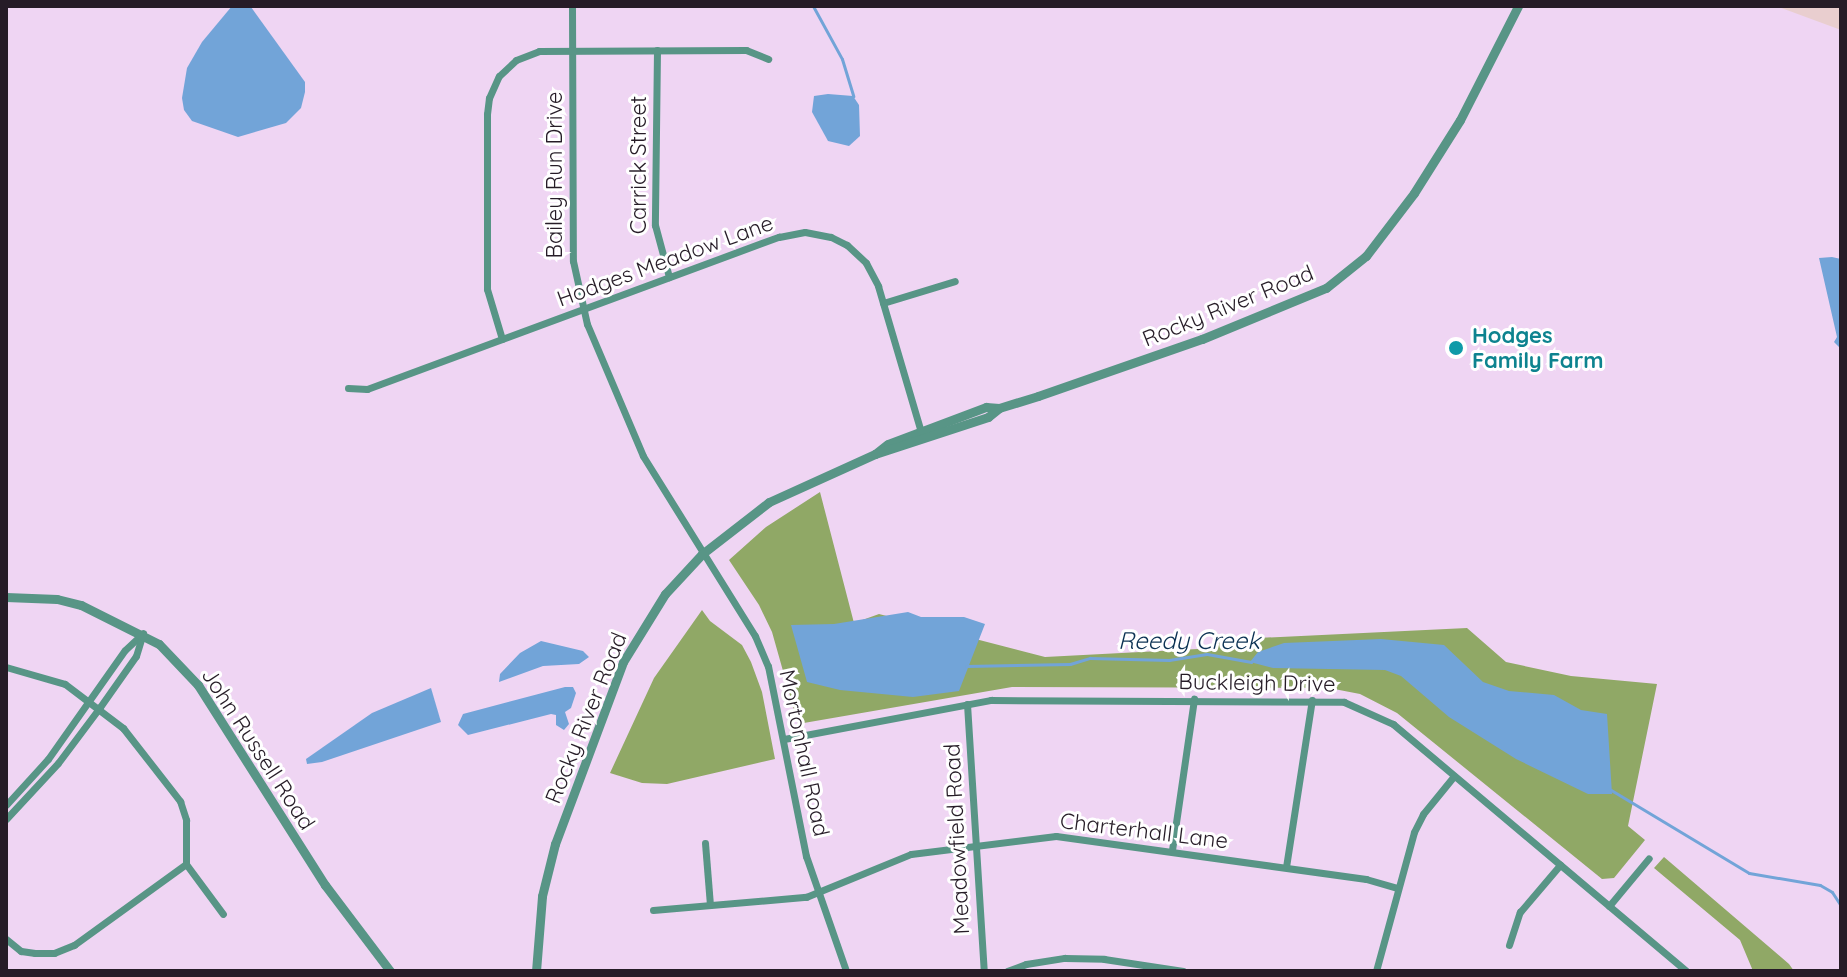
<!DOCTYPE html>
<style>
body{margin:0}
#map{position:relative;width:1847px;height:977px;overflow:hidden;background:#efd5f3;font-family:Quicksand,sans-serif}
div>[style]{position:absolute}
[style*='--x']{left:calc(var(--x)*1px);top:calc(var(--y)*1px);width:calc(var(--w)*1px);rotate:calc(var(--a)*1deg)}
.industrial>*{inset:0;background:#e9cecf}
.forest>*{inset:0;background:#90a866}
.water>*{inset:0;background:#72a4d8}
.stream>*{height:3px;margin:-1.5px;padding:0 1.5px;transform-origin:1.5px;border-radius:1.5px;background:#72a4d8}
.minor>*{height:7px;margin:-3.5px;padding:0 3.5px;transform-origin:3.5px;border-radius:3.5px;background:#589586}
.tertiary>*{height:9px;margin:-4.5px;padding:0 4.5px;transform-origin:4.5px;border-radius:4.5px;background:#589586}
.dots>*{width:22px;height:22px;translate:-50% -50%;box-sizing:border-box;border:4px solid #fff;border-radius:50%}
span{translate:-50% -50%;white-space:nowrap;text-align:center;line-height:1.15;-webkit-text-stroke:6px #fff;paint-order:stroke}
.street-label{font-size:22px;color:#261c27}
.culture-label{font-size:22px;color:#0d838f;font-weight:700}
.left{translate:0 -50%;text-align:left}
.water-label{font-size:24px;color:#0b3153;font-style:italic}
.frame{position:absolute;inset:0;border:8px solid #261c27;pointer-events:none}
</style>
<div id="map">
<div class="industrial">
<div style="clip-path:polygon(1776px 6px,1841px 6px,1841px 30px)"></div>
</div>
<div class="forest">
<div style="clip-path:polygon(820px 492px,854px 623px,879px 614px,1045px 657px,1217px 648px,1217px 640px,1467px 628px,1506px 662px,1571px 676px,1657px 684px,1628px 826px,1645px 840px,1614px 878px,1602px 879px,1397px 713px,1360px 694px,1329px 688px,1012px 687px,798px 724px,772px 632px,759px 605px,729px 560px,766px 527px)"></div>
<div style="clip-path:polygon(702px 610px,710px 621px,742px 645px,751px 662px,762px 692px,775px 759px,667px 784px,642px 783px,610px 773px,654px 678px)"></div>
<div style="clip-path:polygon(1664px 857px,1789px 964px,1794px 971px,1753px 971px,1740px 940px,1654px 868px)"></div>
</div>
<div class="water">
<div style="clip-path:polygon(232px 6px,251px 7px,305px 82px,305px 92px,301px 108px,286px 123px,238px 137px,192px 121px,184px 110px,182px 98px,187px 68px,202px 42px)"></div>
<div style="clip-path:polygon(828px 94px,853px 96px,859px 105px,860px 136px,849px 146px,828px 141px,812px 112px,814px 96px)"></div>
<div style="clip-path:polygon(1832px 257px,1841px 259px,1841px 349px,1834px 342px,1837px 337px,1819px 258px)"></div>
<div style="clip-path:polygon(908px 612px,921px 617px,964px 617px,985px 624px,959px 691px,913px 697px,840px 690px,807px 682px,791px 625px,834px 624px)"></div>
<div style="clip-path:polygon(1381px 639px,1444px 645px,1483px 682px,1509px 691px,1554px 695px,1581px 710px,1607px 714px,1612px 794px,1588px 794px,1516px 759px,1449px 717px,1401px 676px,1385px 670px,1273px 668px,1250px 662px,1258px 652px,1284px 643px)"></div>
<div style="clip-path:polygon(541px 641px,583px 651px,589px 657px,579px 664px,543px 666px,499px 682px,500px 674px,520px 653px)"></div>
<div style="clip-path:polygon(565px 687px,573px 687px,576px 693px,571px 708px,565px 712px,569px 724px,564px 730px,556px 725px,556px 715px,551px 714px,468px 735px,458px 725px,463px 714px)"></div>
<div style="clip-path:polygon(431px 688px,441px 722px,322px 762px,307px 764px,306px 759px,372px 713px)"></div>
</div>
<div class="stream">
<div style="--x:813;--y:6;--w:60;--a:61.3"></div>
<div style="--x:842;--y:59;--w:39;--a:73"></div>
<div style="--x:966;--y:666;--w:104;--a:-1.1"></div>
<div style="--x:1070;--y:664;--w:21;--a:-17"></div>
<div style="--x:1090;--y:658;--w:79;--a:1.5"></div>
<div style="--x:1169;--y:660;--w:38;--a:-9"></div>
<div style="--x:1207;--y:654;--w:45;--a:10.3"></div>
<div style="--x:1611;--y:790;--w:161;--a:31"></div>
<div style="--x:1749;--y:873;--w:72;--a:9.6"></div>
<div style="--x:1820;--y:885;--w:14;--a:30"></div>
<div style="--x:1832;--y:892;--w:17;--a:57"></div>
</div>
<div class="minor">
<div style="--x:572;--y:6;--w:255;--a:89.8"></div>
<div style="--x:573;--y:261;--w:65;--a:77.5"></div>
<div style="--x:587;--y:324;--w:143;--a:67"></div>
<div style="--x:643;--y:456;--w:212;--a:58.1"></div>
<div style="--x:755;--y:636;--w:33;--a:67"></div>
<div style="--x:768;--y:666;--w:194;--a:78.7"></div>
<div style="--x:806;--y:856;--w:122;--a:70.8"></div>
<div style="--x:657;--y:50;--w:175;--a:90.7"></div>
<div style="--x:655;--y:225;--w:54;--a:74.9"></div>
<div style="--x:883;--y:303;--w:75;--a:-17"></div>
<div style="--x:502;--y:339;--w:52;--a:-106.7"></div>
<div style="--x:487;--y:289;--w:175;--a:-90"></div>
<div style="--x:487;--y:114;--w:16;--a:-83"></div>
<div style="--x:489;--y:98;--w:24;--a:-66"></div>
<div style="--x:499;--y:76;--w:23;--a:-43"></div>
<div style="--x:516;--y:60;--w:25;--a:-21"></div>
<div style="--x:539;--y:51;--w:207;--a:-0.3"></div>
<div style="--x:746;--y:50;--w:24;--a:22"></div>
<div style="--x:348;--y:388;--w:19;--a:3"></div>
<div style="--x:367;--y:389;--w:439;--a:-20.3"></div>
<div style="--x:779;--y:237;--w:26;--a:-11"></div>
<div style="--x:805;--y:232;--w:26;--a:11"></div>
<div style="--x:831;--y:237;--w:18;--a:27"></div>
<div style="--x:847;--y:245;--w:26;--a:43"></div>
<div style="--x:866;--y:263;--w:26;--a:62"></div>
<div style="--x:878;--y:286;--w:152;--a:73.6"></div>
<div style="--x:6;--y:667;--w:61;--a:16.1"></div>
<div style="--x:65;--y:684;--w:73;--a:37.2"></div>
<div style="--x:123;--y:728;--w:93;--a:52"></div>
<div style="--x:180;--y:801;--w:20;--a:72"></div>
<div style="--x:186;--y:820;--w:44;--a:90"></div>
<div style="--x:186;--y:864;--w:62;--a:53.5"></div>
<div style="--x:967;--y:704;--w:268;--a:86.4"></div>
<div style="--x:784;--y:739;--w:211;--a:-10.7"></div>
<div style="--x:991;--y:700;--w:353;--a:0.3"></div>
<div style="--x:1344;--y:702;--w:54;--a:24.2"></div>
<div style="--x:1393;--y:724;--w:383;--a:40.1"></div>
<div style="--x:6;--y:805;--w:62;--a:-47.6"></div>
<div style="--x:48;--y:759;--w:133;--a:-54.8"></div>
<div style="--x:125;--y:650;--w:23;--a:-43"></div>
<div style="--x:6;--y:819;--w:76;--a:-47.1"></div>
<div style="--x:58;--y:763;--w:70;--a:-53.1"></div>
<div style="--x:100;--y:707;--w:62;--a:-54.8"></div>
<div style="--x:136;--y:656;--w:24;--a:-73"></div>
<div style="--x:705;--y:843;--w:62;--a:85.4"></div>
<div style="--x:1172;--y:850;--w:153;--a:-81.7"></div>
<div style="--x:1286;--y:867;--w:169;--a:-81.2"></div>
<div style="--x:1609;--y:906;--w:62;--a:-50.2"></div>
<div style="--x:653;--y:910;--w:154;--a:-4.9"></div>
<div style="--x:806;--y:897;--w:113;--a:-22.3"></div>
<div style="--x:911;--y:854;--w:146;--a:-7.1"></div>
<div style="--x:1056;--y:836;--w:313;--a:7.9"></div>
<div style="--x:1366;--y:879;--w:33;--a:16"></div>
<div style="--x:6;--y:939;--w:19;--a:39"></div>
<div style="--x:21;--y:951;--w:14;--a:8"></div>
<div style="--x:35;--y:953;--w:19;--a:0"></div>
<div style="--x:54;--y:953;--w:22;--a:-22"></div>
<div style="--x:74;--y:945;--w:138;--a:-35.9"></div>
<div style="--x:1509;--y:945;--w:35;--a:-72"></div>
<div style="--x:1520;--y:912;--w:62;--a:-49.6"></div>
<div style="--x:1007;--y:971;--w:20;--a:-20"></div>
<div style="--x:1026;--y:964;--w:39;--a:-9"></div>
<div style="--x:1065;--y:958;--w:39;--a:1"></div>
<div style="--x:1104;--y:959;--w:80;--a:8.6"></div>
<div style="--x:1376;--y:971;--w:144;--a:-74.7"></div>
<div style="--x:1414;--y:832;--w:20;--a:-63"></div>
<div style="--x:1423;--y:814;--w:49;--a:-50.8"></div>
</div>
<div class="tertiary">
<div style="--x:875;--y:454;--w:16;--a:-38"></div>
<div style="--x:888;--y:444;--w:105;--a:-20.7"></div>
<div style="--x:986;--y:407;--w:13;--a:4"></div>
<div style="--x:999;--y:408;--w:41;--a:-17.1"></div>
<div style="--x:1038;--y:396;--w:174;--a:-19.2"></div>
<div style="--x:1202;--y:339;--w:134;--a:-22.4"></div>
<div style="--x:1326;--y:288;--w:51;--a:-38.7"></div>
<div style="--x:1366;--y:256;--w:79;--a:-52.7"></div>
<div style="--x:1414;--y:193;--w:86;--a:-57.8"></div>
<div style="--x:1460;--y:120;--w:128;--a:-63"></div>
<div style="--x:6;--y:597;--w:51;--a:2.2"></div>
<div style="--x:57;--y:599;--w:25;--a:14"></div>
<div style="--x:81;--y:605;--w:87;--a:26.6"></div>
<div style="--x:159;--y:644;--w:57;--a:46.4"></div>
<div style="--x:198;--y:685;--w:237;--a:57.6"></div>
<div style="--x:325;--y:885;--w:108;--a:52.9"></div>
<div style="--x:536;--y:971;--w:75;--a:-85.4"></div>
<div style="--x:542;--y:896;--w:54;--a:-76"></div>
<div style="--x:555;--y:844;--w:194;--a:-69.5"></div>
<div style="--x:623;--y:662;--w:80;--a:-58.3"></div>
<div style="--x:665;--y:594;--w:54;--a:-47.2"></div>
<div style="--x:702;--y:554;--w:85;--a:-37.8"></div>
<div style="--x:769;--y:502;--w:116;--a:-24.4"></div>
<div style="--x:875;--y:454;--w:119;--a:-18.1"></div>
<div style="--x:988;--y:417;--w:14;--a:-39"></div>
</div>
<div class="dots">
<div style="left:1456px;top:348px;background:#0f9aa8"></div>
</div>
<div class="street-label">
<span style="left:639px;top:165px;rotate:-90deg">Carrick Street</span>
<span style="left:555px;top:175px;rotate:-90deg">Bailey Run Drive</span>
<span style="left:665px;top:261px;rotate:-20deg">Hodges Meadow Lane</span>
<span style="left:1228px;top:306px;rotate:-22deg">Rocky River Road</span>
<span style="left:1257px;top:683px;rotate:1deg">Buckleigh Drive</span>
<span style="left:586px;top:718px;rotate:-68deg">Rocky River Road</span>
<span style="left:258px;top:749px;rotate:57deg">John Russell Road</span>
<span style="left:804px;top:753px;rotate:78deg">Mortonhall Road</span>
<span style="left:1144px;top:831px;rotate:7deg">Charterhall Lane</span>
<span style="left:957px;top:839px;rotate:-93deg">Meadowfield Road</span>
</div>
<div class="culture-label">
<span class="left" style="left:1472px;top:348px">Hodges<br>Family Farm</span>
</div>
<div class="water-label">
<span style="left:1189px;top:641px">Reedy Creek</span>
</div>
<div class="frame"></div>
</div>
